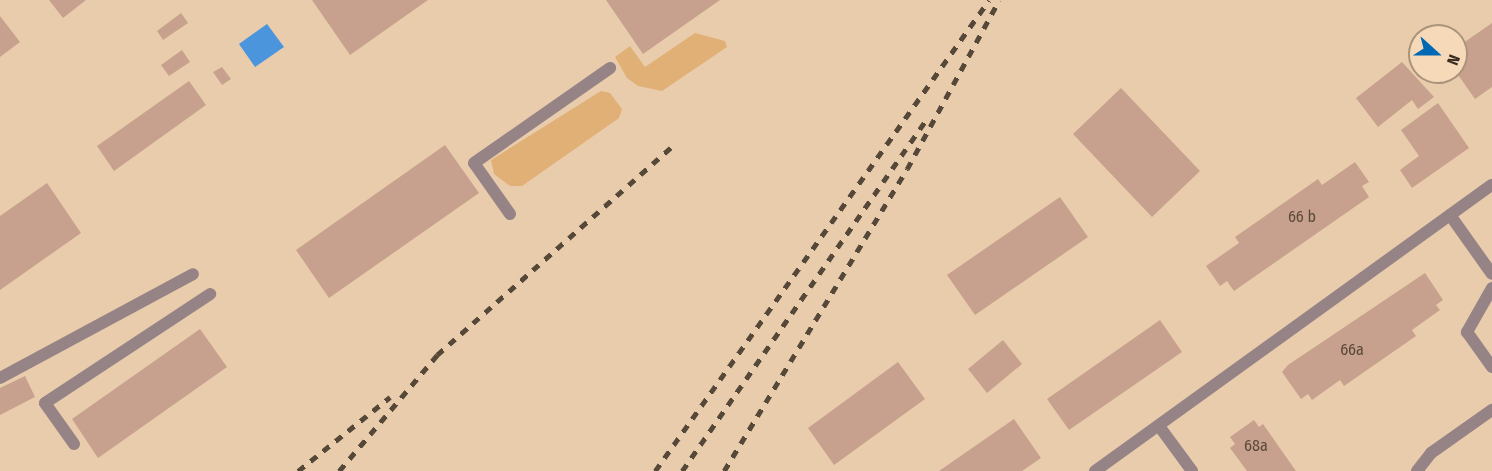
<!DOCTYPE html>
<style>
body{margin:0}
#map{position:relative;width:1492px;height:471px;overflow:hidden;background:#e9ccac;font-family:"Fira Sans Condensed",sans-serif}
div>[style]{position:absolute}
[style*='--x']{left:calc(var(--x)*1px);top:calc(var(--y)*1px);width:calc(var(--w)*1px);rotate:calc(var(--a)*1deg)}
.green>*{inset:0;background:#e1b077}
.water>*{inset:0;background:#4a95dc}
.building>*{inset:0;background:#c7a18d}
.lane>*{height:12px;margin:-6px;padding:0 6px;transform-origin:6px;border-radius:6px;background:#968385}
.rail>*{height:4.5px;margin-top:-2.25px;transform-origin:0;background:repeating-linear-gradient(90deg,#564838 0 8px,transparent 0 16px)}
span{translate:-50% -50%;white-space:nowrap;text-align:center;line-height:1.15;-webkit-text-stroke:5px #f6d9b9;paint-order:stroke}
.number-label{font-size:16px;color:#5b493a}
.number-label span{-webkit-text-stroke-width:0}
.north{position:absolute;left:1408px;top:24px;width:60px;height:60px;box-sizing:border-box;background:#f6d9b9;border:2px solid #aa947b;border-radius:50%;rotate:111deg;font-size:16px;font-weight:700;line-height:24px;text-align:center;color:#372c1f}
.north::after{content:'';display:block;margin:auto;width:21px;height:27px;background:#0068b4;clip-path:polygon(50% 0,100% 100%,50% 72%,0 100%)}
</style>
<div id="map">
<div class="green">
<div style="clip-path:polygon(695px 33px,725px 41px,727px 47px,662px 91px,638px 86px,627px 78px,615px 57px,630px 46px,645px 67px)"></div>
<div style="clip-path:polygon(601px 91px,610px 93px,622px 109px,619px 118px,522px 186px,510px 186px,494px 174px,491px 160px)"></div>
</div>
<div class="water">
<div style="clip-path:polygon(267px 24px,284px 47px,255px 67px,239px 44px)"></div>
</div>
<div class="building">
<div style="clip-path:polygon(49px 0,86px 0,63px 18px)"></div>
<div style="clip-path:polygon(312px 0,428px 0,350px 55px)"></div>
<div style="clip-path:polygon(606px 0,720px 0,643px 54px)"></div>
<div style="clip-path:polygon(181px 13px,188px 23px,163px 40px,157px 31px)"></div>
<div style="clip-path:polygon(0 16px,20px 42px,0 57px)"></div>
<div style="clip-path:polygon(1492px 23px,1492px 87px,1475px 99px,1456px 72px,1456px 48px)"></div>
<div style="clip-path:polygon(182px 50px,190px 62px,169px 76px,161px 65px)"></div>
<div style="clip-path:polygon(1402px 62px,1434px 97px,1418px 109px,1412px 100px,1378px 127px,1356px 98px)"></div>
<div style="clip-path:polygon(222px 67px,231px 79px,222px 85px,213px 72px)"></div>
<div style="clip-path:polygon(189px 81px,206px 105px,114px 171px,97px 146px)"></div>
<div style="clip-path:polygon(1121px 88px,1200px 171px,1152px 217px,1073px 134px)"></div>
<div style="clip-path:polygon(1438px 103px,1469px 148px,1412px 188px,1400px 170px,1419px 156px,1401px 130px)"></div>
<div style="clip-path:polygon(445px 145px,479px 193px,329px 298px,296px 250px)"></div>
<div style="clip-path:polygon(1355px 162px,1369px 182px,1362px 186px,1369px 197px,1234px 291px,1227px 281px,1220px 286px,1206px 266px,1239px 243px,1235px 237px,1318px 179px,1322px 185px)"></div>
<div style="clip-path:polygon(47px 183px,81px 233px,0 290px,0 216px)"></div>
<div style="clip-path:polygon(1060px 197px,1088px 237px,975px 315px,947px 275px)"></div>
<div style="clip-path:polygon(1425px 273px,1443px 300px,1436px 305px,1440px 310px,1412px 330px,1416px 336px,1344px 386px,1340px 380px,1312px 400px,1308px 394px,1301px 399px,1282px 372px,1288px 365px)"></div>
<div style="clip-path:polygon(1160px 320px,1182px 352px,1069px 430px,1047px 399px)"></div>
<div style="clip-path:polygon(200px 329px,227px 367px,98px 458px,72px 419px)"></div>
<div style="clip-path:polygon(1003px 340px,1022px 364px,987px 393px,968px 369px)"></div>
<div style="clip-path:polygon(898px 362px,925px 399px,834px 465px,808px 428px)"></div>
<div style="clip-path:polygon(25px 376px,35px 397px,0 415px,0 388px)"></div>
<div style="clip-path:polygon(1014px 419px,1041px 458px,1022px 471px,939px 471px)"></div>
<div style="clip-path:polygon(1254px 420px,1259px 427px,1263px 424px,1296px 471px,1247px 471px,1230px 448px,1235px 444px,1230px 437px)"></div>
</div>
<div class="lane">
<div style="--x:510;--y:214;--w:62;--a:-125.2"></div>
<div style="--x:474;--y:163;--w:166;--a:-34.9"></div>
<div style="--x:1450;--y:215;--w:72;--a:54.6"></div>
<div style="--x:1492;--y:288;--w:51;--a:119.6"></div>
<div style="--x:1467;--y:332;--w:43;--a:54.5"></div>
<div style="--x:0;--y:378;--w:219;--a:-28.3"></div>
<div style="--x:1159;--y:426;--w:56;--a:53.7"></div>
<div style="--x:74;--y:444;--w:50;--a:-125.3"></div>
<div style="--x:45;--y:403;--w:198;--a:-33.4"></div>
<div style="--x:1095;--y:471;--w:489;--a:-35.8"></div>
<div style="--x:1417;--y:471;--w:23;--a:-52"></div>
<div style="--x:1431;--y:453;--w:75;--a:-35.2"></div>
</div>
<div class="rail">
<div style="--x:298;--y:471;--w:118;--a:-38.8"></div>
<div style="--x:339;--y:471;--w:152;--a:-49.8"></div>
<div style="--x:437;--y:355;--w:318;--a:-41.6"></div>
<div style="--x:655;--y:471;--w:577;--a:-54.66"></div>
<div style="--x:682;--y:471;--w:426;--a:-55.2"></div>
<div style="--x:724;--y:471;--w:353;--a:-58.8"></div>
<div style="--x:907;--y:169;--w:192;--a:-61.4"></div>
</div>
<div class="number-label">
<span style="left:1302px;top:217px">66 b</span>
<span style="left:1352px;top:350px">66a</span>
<span style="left:1256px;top:446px">68a</span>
</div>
<div class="north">N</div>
</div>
